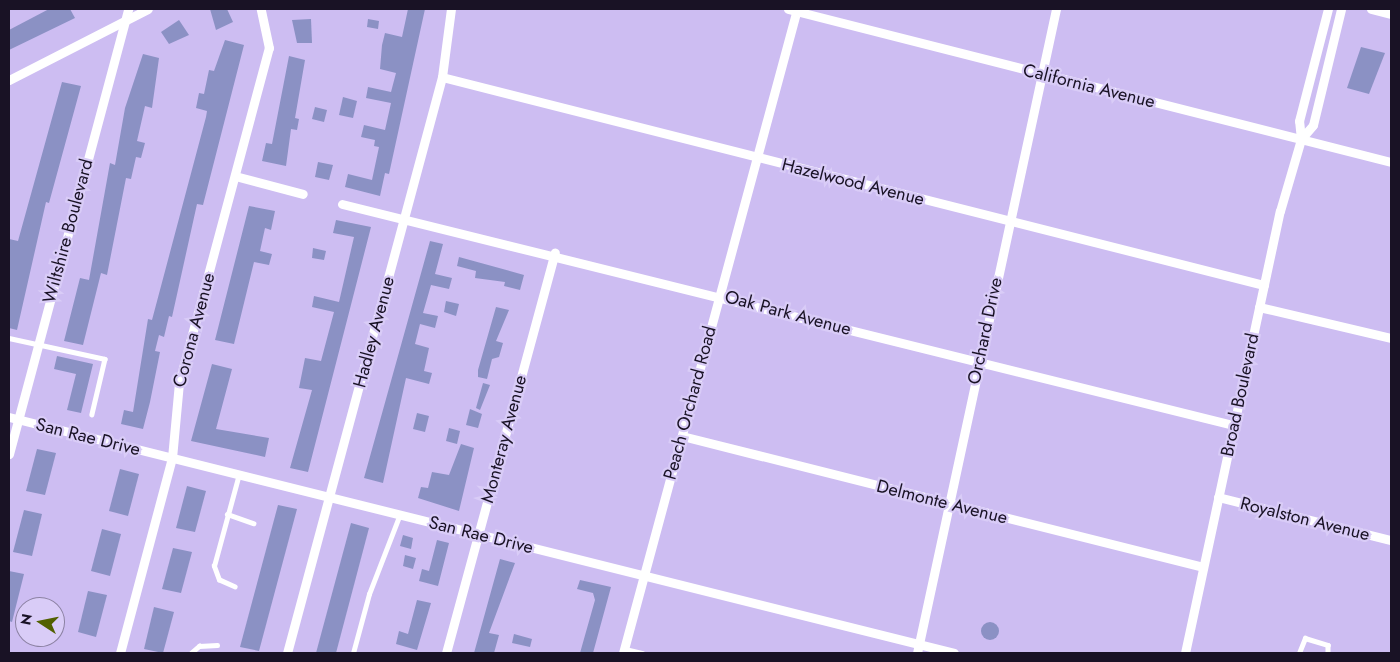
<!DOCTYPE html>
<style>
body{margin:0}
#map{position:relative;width:1400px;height:662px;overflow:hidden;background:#cdbdf2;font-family:Jost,sans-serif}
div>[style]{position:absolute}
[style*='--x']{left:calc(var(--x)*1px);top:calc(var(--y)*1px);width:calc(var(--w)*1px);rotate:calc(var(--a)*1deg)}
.building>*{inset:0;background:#8b91c4}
.round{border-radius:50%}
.service>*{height:4.5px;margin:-2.25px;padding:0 2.25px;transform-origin:2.25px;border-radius:2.25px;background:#fff}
.minor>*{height:9px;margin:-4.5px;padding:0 4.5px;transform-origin:4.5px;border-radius:4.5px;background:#fff}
span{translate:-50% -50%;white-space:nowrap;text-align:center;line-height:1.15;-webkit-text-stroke:4.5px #d9ccf7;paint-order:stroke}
.street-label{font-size:18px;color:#191225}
.frame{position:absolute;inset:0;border:10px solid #191225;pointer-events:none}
.north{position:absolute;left:15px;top:597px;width:50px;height:50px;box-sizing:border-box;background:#d9ccf7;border:1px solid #8c82a3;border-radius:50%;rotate:281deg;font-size:14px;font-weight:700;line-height:20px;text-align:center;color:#191225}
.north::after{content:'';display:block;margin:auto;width:18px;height:22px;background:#526000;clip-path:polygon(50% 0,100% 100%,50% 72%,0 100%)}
</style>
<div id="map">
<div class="building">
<div style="clip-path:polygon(49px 9px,70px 9px,75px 18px,9px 50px,9px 30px)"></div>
<div style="clip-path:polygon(210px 9px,227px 9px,233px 22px,216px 30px)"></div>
<div style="clip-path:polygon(408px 9px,425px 9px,389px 174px,385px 173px,380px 196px,345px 187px,348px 174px,372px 180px,379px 147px,374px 146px,375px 140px,361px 137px,364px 125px,385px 130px,391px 103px,366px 98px,368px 87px,391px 92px,396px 73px,380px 69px,382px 45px,385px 33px,402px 37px)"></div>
<div style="clip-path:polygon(311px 19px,312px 43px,297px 43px,292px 20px)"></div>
<div style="clip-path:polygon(368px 19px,379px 21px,378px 29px,367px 27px)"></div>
<div style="clip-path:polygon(179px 20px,189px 35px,169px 44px,161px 32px)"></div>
<div style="clip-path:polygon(225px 40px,244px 45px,203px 205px,197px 204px,172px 317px,169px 316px,164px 337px,159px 335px,155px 351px,160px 352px,150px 402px,143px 429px,121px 424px,124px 410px,133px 412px,148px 319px,152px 320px,206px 117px,207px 111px,196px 108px,199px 93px,204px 94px,209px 70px,214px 71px)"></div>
<div style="clip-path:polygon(1361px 47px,1385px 53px,1369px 94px,1347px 88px)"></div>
<div style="clip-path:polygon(143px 54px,159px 58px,152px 108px,145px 106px,137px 141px,145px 143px,141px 158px,136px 157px,131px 179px,126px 178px,107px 275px,101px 273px,83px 345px,64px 341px,80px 278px,89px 280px,110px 163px,115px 165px,125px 108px)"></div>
<div style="clip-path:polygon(289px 56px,305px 60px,295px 118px,299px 119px,297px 130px,291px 129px,286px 166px,262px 161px,266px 143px,272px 144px)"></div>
<div style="clip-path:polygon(62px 82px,81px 86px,49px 203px,46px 202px,17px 330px,9px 328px,9px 239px,18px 241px)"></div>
<div style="clip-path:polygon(343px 97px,357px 101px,353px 118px,339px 115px)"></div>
<div style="clip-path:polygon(315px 107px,327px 110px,324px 122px,312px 119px)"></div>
<div style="clip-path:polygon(318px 162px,333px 165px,329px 180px,315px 177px)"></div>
<div style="clip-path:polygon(249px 206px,275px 211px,271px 230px,265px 228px,260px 251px,272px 254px,269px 265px,254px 262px,234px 344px,215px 340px)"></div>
<div style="clip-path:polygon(336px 220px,371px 227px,308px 472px,290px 468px,312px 390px,299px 388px,305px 358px,321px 361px,334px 312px,312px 307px,314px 296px,339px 302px,354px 237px,333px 233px)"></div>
<div style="clip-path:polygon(430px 241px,443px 244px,435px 274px,452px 278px,449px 289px,431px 285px,423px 313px,438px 316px,435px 328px,420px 324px,415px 344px,429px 348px,424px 371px,432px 373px,429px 384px,406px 378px,383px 483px,364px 478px)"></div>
<div style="clip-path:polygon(313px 248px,326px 251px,324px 260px,312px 258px)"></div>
<div style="clip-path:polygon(459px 257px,524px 275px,520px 290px,504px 286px,505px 282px,475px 278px,476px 271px,457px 266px)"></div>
<div style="clip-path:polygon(446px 301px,459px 304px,456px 316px,444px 312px)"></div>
<div style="clip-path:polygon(496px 307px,509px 310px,496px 341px,503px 343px,499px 357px,492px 359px,487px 379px,478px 377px,478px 370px)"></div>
<div style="clip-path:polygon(57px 356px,93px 364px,81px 413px,67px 410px,76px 374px,54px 369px)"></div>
<div style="clip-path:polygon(212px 364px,232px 369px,216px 429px,269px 438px,265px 457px,191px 441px)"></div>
<div style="clip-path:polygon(483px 383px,490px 385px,480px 410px,476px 408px)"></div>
<div style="clip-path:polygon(470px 409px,482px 414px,478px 428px,466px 425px)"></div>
<div style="clip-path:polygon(417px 413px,429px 416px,425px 432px,413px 429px)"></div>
<div style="clip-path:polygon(449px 428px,460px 431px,457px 444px,446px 441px)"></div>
<div style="clip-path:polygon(461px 444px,474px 448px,459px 511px,418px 498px,421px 487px,428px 488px,432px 472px,449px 475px)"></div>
<div style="clip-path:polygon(37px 449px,56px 453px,45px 495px,26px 491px)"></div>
<div style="clip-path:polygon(120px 469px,139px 474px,128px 516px,109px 511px)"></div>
<div style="clip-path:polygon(187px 486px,206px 491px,195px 532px,176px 528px)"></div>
<div style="clip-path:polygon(278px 505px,297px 509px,259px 651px,240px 647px)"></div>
<div style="clip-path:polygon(24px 510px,42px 514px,32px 556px,13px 552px)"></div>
<div style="clip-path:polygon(351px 523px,369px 528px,364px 547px,336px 653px,316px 653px)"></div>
<div style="clip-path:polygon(102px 529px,121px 534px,110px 576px,91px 571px)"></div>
<div style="clip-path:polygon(403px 535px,413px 538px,411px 549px,400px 546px)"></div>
<div style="clip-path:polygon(437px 540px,449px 543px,438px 586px,419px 581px,422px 569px,429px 571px)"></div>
<div style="clip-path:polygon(173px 548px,192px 552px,181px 593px,162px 589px)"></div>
<div style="clip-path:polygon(405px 555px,416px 558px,413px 569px,403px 566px)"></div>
<div style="clip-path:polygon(500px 559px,515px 563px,489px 633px,499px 635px,494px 653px,474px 653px)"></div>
<div style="clip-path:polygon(9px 571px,24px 574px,12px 622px,9px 621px)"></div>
<div style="clip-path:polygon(580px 580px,611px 587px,593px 653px,580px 653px,595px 600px,593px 593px,577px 589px)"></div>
<div style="clip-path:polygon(88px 591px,107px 595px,96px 637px,78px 632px)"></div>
<div style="clip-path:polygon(417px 600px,431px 603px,417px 650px,396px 644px,399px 631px,408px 634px)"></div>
<div style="clip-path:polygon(154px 607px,174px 612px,163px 653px,144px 649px)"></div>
<div class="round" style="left:981px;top:622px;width:18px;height:18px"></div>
<div style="clip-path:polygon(514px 634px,532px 639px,530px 647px,512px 643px)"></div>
</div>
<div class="service">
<div style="--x:9;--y:338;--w:98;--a:12.3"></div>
<div style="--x:105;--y:359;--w:57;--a:103.3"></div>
<div style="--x:227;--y:514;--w:28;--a:19"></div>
<div style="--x:235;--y:587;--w:17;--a:-156"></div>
<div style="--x:219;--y:580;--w:15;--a:-110"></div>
<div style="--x:214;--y:566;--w:95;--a:-74.8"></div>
<div style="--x:625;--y:649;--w:18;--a:13"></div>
<div style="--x:191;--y:653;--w:11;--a:-41"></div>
<div style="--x:199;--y:646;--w:18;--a:-3"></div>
<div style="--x:353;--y:653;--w:61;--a:-74.8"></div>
<div style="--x:369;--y:594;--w:86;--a:-68.8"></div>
<div style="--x:1299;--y:653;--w:16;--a:-68"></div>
<div style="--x:1305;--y:638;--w:24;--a:17"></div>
<div style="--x:1328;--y:645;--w:8;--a:90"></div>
</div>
<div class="minor">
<div style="--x:788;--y:9;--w:622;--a:14.24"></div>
<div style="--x:1371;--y:9;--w:21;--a:14"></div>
<div style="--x:442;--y:77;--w:848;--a:14.2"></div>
<div style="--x:9;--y:80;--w:156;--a:-27.1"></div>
<div style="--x:1301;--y:139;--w:18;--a:-49"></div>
<div style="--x:1313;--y:125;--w:119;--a:-76.4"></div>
<div style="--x:235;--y:176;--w:70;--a:14.8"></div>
<div style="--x:342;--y:204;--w:918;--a:13.93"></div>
<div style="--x:1259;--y:307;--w:136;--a:13.2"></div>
<div style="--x:9;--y:417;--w:974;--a:14.02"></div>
<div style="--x:682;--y:436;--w:537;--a:14.11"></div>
<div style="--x:9;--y:454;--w:461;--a:-75"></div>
<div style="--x:1218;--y:497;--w:178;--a:14"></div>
<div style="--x:120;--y:653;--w:202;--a:-75.1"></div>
<div style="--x:172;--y:458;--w:75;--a:-84.7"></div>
<div style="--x:179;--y:383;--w:347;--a:-75"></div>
<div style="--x:269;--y:48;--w:40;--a:-102"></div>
<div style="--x:287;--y:653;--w:596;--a:-74.94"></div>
<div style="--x:442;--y:77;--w:69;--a:-82.5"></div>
<div style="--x:446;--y:653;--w:415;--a:-74.8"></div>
<div style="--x:623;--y:653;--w:667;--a:-74.88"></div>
<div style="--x:917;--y:653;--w:659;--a:-77.82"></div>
<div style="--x:1185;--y:653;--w:452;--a:-77.9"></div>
<div style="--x:1280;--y:211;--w:75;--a:-73.7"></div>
<div style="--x:1301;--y:139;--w:18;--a:-96"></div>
<div style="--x:1299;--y:121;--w:116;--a:-75.5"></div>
</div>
<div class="street-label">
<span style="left:1089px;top:86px;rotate:14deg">California Avenue</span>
<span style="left:853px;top:182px;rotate:14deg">Hazelwood Avenue</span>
<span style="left:68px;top:231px;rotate:-75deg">Wiltshire Boulevard</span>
<span style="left:788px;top:313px;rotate:15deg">Oak Park Avenue</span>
<span style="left:194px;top:330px;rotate:-75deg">Corona Avenue</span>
<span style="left:985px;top:331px;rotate:-78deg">Orchard Drive</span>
<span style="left:374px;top:332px;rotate:-75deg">Hadley Avenue</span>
<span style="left:1240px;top:395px;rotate:-78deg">Broad Boulevard</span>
<span style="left:690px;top:403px;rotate:-75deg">Peach Orchard Road</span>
<span style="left:88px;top:437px;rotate:14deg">San Rae Drive</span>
<span style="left:504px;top:439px;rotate:-75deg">Monteray Avenue</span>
<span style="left:942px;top:502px;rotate:14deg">Delmonte Avenue</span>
<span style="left:1305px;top:519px;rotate:14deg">Royalston Avenue</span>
<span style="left:481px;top:535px;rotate:14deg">San Rae Drive</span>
</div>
<div class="frame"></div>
<div class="north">N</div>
</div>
